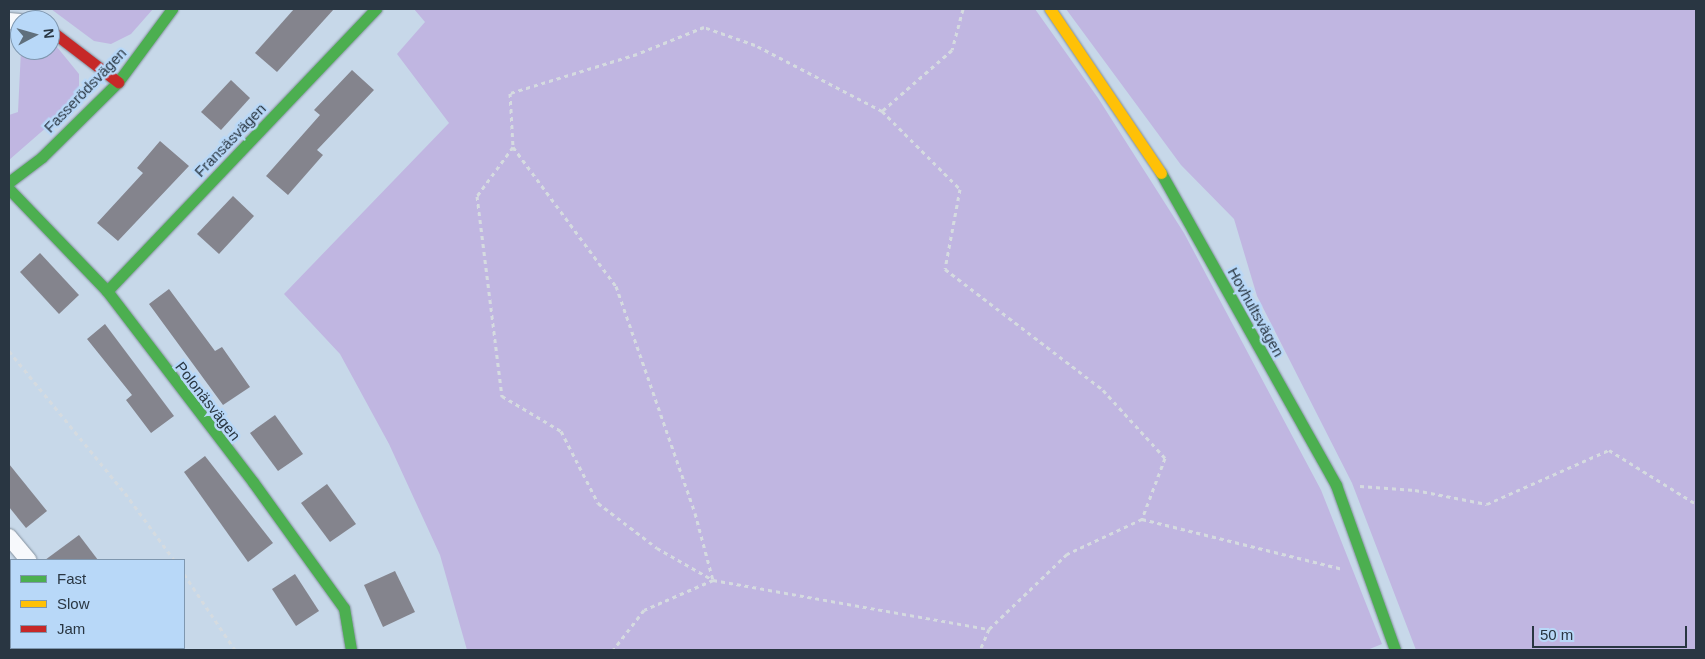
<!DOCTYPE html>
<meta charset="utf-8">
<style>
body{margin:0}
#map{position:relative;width:1705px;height:659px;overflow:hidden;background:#c7d8e9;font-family:Helvetica,sans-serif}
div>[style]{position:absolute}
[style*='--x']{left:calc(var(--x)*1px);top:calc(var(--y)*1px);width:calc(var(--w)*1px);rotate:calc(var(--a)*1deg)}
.green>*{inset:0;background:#c0b6e1}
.building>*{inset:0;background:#84848d}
.path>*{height:3px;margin-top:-1.5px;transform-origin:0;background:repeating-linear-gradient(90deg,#d5dbe0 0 4px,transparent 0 8px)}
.roads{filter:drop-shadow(0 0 1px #83909d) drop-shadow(0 0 1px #83909d)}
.street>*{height:16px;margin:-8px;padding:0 8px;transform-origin:8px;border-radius:8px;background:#f7f9fc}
.fast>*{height:11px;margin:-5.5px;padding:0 5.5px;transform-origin:5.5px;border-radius:5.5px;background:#4caf50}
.slow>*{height:11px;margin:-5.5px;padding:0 5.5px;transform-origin:5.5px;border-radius:5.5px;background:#ffc107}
.jam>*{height:11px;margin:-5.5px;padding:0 5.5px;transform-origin:5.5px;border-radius:5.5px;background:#c62828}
span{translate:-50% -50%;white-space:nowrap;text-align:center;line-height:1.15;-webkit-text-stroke:5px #b8d8f8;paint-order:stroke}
.street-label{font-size:15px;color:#293642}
.frame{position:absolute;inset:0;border:10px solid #293642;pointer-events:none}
.legend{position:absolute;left:10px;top:559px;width:175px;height:90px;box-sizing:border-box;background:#b8d8f8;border:1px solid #7f97af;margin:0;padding:6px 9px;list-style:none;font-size:15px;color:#293642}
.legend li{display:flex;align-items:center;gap:10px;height:25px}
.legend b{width:25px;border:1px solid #7f97af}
.north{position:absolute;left:10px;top:10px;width:50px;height:50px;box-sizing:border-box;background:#b8d8f8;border:1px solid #7f97af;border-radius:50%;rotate:84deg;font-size:14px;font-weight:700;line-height:20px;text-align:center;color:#293642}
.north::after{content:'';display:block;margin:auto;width:18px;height:22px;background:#606f7c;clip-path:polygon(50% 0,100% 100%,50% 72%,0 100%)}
.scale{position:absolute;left:1532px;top:626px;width:155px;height:22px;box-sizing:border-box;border:2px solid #293642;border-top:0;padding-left:6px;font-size:15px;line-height:18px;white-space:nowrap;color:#293642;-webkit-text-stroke:4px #b8d8f8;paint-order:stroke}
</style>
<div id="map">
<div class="green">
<div style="clip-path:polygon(51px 9px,153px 9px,131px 34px,111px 44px,94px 41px)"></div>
<div style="clip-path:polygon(414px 9px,1035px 9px,1098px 98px,1184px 233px,1321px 490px,1382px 644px,1367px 650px,467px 650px,440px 555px,389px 444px,340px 354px,284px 294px,449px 123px,397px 54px,425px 22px)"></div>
<div style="clip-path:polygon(1066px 9px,1696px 9px,1696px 650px,1416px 650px,1352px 483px,1257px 296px,1234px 219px,1181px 165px)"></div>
<div style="clip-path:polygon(50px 45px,57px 47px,79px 74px,79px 99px,9px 160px,9px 115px,18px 112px,21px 50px,50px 50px)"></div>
</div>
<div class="building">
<div style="clip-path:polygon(294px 9px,334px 9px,277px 72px,255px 53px)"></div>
<div style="clip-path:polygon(352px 70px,374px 90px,317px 150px,323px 155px,288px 195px,266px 176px,320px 115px,314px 110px)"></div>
<div style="clip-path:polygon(231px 80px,250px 98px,221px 130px,201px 112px)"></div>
<div style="clip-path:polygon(160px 141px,189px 166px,118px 241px,97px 223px,143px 173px,137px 168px)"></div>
<div style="clip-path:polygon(233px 196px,254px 216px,219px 254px,197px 234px)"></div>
<div style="clip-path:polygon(40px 253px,79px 295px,59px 314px,20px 272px)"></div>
<div style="clip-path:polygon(169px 289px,215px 351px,222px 347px,250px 387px,223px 405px,149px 304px)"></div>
<div style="clip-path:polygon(105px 324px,174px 416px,151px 433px,126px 400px,132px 395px,87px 339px)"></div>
<div style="clip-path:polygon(275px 415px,303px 454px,278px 471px,250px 433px)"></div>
<div style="clip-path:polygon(205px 456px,273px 543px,248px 562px,184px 472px)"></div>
<div style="clip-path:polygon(9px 464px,47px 511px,26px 528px,9px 507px)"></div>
<div style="clip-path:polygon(327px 484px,356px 524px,330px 542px,301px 503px)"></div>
<div style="clip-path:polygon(79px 535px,98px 560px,45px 560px)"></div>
<div style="clip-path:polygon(395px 571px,415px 612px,383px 627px,364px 585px)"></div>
<div style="clip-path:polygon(295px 574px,319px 611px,296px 626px,272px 589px)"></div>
</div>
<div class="path">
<div style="--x:963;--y:9;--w:42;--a:105"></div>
<div style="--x:952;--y:50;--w:93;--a:138.9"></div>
<div style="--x:882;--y:111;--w:143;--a:-152.5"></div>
<div style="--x:755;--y:45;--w:54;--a:-160.6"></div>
<div style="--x:704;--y:27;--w:72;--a:158.1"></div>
<div style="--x:637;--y:54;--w:133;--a:162.9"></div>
<div style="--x:510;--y:93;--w:54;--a:86.8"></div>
<div style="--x:513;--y:147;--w:173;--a:53.5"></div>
<div style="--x:616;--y:286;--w:240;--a:70.8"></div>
<div style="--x:695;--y:513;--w:69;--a:75"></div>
<div style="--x:713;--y:580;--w:280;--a:10.1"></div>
<div style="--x:989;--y:629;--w:23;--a:113"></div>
<div style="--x:882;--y:111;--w:110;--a:45"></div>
<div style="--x:960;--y:189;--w:81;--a:100.6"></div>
<div style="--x:945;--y:269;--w:199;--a:37.4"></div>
<div style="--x:1103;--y:390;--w:92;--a:47.6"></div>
<div style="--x:1165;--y:458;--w:65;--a:110.7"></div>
<div style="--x:1142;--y:519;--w:83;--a:155"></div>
<div style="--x:1067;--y:554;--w:108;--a:136.1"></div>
<div style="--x:513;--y:147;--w:61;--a:126.3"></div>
<div style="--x:477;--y:196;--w:202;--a:82.9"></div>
<div style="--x:502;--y:396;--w:69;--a:30.7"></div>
<div style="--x:561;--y:431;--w:81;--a:62.8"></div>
<div style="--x:598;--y:503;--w:74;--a:37.3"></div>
<div style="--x:657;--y:548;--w:64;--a:29.7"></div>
<div style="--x:713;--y:580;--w:75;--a:156.5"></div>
<div style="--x:644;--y:610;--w:51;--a:127.8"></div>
<div style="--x:9;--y:351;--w:183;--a:50.8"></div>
<div style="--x:125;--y:493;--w:83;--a:53.8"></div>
<div style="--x:1360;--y:486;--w:55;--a:4.2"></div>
<div style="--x:1415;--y:490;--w:73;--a:11"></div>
<div style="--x:1487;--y:504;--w:133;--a:-23.9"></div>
<div style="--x:1609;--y:450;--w:102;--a:31.8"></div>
<div style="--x:1142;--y:519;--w:207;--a:14"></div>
<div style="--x:184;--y:574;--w:92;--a:56.1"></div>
</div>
<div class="roads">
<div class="street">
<div style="--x:9;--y:21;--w:11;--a:5"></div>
<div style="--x:9;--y:537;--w:30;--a:50"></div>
<div style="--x:79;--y:648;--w:2;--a:63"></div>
</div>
<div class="fast">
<div style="--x:1161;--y:173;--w:358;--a:60.7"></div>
<div style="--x:1336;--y:485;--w:175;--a:70.3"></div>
<div style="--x:9;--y:182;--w:41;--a:-37.1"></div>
<div style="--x:42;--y:157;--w:107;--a:-44.6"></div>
<div style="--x:118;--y:82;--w:91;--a:-53.5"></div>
<div style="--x:9;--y:189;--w:141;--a:46.1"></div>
<div style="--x:107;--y:291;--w:240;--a:52.6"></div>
<div style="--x:253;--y:482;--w:155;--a:54.2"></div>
<div style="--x:344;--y:608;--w:43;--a:80.5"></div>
<div style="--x:107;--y:291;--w:390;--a:-46.4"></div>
</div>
<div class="slow">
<div style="--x:1050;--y:9;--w:198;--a:55.9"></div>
</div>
<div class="jam">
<div style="--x:50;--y:30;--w:86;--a:37.4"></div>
</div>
</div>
<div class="street-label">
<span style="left:85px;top:90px;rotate:-46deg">Fasserödsvägen</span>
<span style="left:230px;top:140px;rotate:-46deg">Fransäsvägen</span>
<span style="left:1256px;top:312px;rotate:61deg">Hovhultsvägen</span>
<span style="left:208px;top:401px;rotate:52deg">Polonäsvägen</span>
</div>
<div class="frame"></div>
<ul class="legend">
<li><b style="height:6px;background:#4caf50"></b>Fast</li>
<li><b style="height:6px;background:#ffc107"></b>Slow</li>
<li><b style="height:6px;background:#c62828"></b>Jam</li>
</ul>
<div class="north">N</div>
<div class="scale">50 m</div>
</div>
